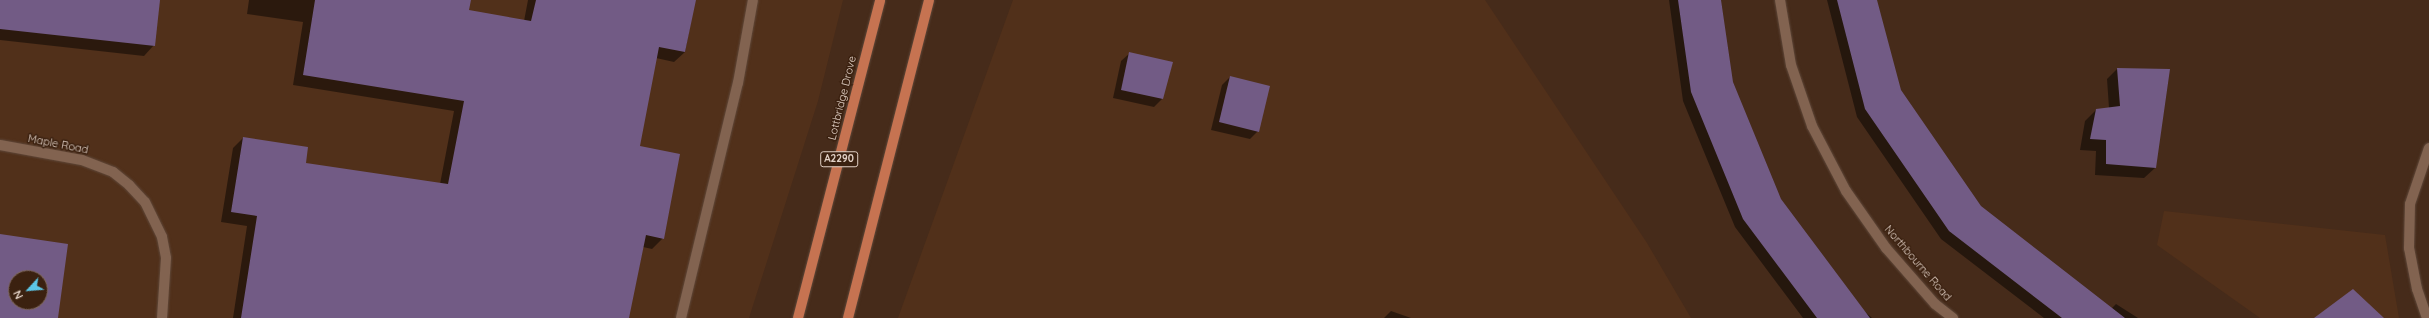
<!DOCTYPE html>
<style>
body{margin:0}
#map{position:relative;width:2429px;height:318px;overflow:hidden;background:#462b1a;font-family:Quicksand,sans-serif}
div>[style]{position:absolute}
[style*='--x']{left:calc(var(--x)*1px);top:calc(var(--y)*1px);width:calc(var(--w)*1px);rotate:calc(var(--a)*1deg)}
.built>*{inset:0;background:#51301a}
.shadow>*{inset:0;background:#0007}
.building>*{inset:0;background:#725b85}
.roads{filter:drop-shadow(0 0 1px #5f483a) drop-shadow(0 0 1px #5f483a)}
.street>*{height:10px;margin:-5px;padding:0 5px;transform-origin:5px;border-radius:5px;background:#826350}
.primary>*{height:10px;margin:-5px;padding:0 5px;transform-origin:5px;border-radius:5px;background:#c67351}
span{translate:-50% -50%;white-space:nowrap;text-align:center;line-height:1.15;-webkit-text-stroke:3px #3b2110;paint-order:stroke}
.shield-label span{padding:1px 3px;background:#3b2110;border:1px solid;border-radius:3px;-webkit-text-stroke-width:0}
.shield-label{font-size:10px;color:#e2d1c6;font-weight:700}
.street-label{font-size:11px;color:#e2d1c6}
.north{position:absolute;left:8px;top:270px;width:40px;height:40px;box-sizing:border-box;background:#3b2110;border:1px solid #7e6759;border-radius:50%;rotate:244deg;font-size:11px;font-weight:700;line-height:16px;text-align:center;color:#e2d1c6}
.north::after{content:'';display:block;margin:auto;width:14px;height:18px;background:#5cc7e7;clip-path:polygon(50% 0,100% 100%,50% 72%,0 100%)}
</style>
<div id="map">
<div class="built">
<div style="clip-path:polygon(evenodd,0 0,843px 0,818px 101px,749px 318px,0 318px,0 0,16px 278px,40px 278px,40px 302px,16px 302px,16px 278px)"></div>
<div style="clip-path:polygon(1013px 0,1485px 0,1647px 243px,1691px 318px,898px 318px)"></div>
<div style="clip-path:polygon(2164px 211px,2385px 235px,2399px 318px,2260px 318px,2157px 245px)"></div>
</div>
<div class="shadow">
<div style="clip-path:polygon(0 0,159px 0,154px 45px,144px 56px,0 40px)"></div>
<div style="clip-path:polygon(249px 0,470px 0,468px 11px,524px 21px,528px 0,695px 0,685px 52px,674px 62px,656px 58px,639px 147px,663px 238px,652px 249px,643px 247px,628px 318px,233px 318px,247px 226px,221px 222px,233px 148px,243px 138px,305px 164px,440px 184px,454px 111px,293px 85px,303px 22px,247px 14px)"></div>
<div style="clip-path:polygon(1669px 0,1720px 0,1732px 83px,1780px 199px,1860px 307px,1872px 318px,1803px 318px,1735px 227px,1683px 101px)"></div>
<div style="clip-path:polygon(1827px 0,1876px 0,1900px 91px,1980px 207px,2111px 309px,2116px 304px,2138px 318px,2044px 318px,1941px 239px,1857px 117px)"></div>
<div style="clip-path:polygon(1130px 53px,1162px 99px,1154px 107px,1113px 98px,1121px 61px)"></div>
<div style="clip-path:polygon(2117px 69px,2155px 168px,2144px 178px,2095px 175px,2096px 151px,2080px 150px,2085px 121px,2096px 110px,2109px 108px,2107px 79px)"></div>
<div style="clip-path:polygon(1230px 77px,1258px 131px,1250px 139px,1211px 130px,1222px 85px)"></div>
<div style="clip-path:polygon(1391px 311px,1411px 318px,1384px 318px)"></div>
</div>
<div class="building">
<div style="clip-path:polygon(0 0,160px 0,155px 46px,0 29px)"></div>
<div style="clip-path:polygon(315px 0,471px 0,469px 10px,531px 21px,536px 0,696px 0,685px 52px,659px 47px,640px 146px,680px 154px,664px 239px,646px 235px,629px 318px,241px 318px,257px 216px,231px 212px,243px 137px,308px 147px,306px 163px,448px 184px,464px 101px,303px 75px)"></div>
<div style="clip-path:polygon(1678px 0,1721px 0,1733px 82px,1781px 199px,1870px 318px,1817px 318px,1743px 219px,1691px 92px)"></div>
<div style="clip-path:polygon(1837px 0,1877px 0,1901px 90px,1981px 206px,2125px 318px,2062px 318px,1949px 231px,1865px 109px)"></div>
<div style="clip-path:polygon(1129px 52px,1173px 62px,1163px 99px,1121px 90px)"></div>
<div style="clip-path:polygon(2117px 68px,2170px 69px,2156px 168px,2106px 164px,2106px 140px,2090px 139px,2096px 109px,2120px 106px)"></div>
<div style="clip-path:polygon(1230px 76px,1270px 86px,1259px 132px,1219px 122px)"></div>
<div style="clip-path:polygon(evenodd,0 234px,68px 244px,58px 318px,0 318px,0 234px,16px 278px,40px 278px,40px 302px,16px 302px,16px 278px)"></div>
<div style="clip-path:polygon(2353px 289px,2384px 318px,2314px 318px)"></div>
</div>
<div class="roads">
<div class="street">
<div style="--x:1780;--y:0;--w:66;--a:80.4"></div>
<div style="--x:1791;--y:65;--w:65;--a:71"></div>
<div style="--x:1812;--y:126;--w:73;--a:62.4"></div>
<div style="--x:1846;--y:191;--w:70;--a:54.9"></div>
<div style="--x:1886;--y:248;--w:74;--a:48.8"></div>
<div style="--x:1935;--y:304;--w:23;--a:38"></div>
<div style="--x:0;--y:145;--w:83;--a:10.4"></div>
<div style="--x:82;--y:160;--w:33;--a:21"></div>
<div style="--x:113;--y:172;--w:21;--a:39"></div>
<div style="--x:129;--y:185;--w:23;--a:47"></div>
<div style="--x:145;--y:202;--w:39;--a:64"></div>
<div style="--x:162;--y:237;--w:21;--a:79"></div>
<div style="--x:166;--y:258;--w:60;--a:93.8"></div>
<div style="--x:681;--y:318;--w:242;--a:-76.4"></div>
<div style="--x:738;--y:83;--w:84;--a:-79.8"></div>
<div style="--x:2427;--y:318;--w:31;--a:-109"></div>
<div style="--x:2417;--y:289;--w:42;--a:-101"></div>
<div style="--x:2409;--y:248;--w:44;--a:-88.7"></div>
<div style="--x:2410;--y:204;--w:59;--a:-71.3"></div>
</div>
<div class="primary">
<div style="--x:798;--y:318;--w:328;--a:-75.5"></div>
<div style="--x:848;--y:318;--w:328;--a:-75.7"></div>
</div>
</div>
<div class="shield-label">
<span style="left:839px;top:159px">A2290</span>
</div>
<div class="street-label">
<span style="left:842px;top:98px;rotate:-76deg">Lottbridge Drove</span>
<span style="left:58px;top:144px;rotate:11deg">Maple Road</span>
<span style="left:1918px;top:263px;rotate:49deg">Northbourne Road</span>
</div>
<div class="north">N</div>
</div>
